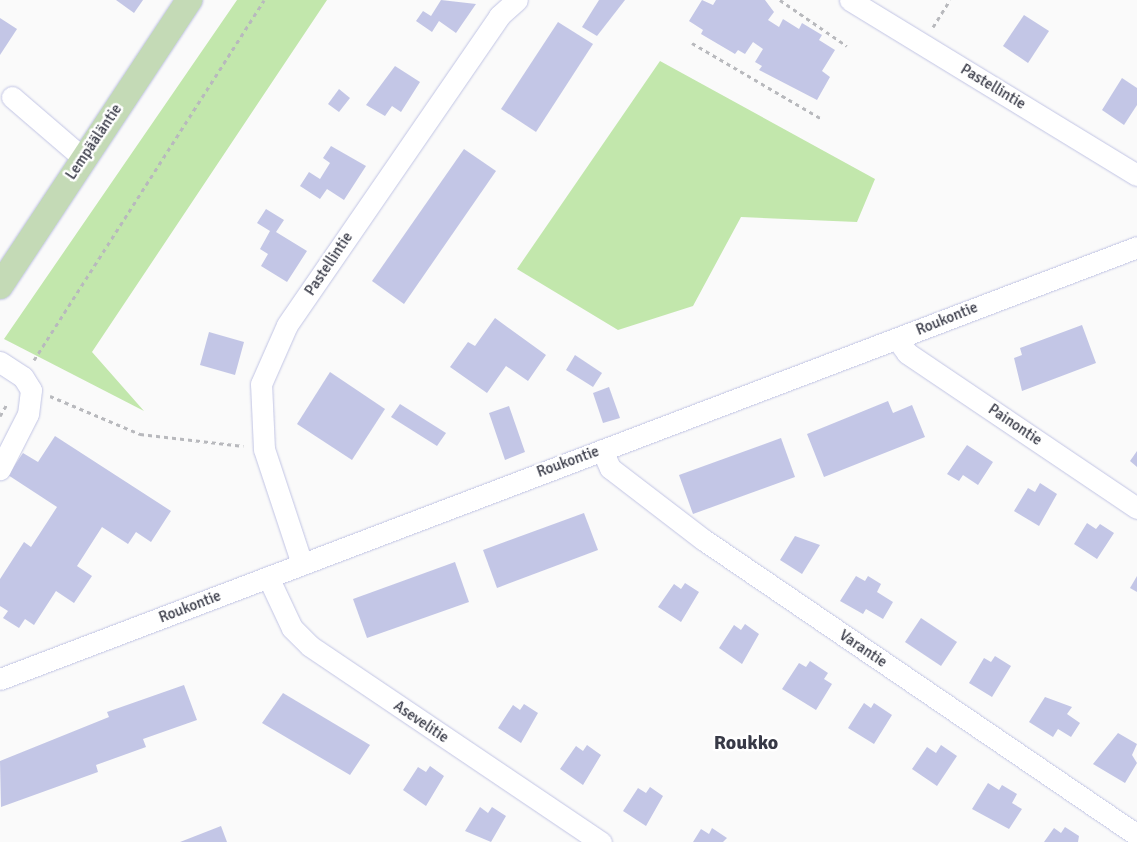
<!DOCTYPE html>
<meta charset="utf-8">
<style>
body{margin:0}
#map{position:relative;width:1137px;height:842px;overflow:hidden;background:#fafafa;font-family:Signika,sans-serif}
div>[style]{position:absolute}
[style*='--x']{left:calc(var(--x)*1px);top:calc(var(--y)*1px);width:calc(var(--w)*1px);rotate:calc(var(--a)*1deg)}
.green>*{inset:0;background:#c2e7ac}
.building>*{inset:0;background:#c3c6e6}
.path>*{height:3px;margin-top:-1.5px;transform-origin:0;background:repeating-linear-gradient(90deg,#b8b9bd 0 4px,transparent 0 8px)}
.roads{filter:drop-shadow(0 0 1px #c1c4e4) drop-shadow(0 0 1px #c1c4e4)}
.minor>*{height:21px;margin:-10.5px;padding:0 10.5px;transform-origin:10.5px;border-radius:10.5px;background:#fff}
.major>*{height:26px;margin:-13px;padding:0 13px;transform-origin:13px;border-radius:13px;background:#c4dab6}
span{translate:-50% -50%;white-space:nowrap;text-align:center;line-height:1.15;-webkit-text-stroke:5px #fff;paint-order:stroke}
.street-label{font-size:15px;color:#373946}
.district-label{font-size:20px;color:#373946;font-weight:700}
</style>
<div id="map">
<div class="green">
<div style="clip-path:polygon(237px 0,327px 0,92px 352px,144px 411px,4px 339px)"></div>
<div style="clip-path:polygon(660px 61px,875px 179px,857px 222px,741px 217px,693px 306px,618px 330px,517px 269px)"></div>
</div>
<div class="building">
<div style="clip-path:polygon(116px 0,143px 0,134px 13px)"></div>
<div style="clip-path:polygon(441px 0,476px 4px,456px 33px,439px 21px,432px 32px,416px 21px,423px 11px,431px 16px)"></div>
<div style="clip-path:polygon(599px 0,625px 0,597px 36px,582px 27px)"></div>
<div style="clip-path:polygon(702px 0,713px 5px,716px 0,765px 0,774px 12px,768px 20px,779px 27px,783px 19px,799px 29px,802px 23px,822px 35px,819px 40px,835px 50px,822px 71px,830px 77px,817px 100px,759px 70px,762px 66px,755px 62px,763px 49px,753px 42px,745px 54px,738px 50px,735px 54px,701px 34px,703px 30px,689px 21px)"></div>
<div style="clip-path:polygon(1024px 15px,1049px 31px,1028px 63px,1003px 46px)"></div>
<div style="clip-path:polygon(0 18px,17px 29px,0 55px)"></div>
<div style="clip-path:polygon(558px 22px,593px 44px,536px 132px,501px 109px)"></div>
<div style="clip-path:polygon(395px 66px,420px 82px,401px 112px,392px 106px,385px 116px,366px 105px)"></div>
<div style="clip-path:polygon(1122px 78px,1137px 88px,1137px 105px,1124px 125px,1102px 110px)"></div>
<div style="clip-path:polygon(339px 89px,350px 98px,339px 112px,328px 104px)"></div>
<div style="clip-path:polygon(331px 146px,366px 166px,344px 200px,327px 189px,320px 199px,300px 186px,309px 172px,320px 179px,330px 163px,323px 158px)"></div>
<div style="clip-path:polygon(464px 149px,496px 171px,404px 304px,372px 281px)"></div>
<div style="clip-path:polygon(266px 209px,284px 220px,276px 232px,307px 251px,287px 282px,261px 266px,268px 254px,260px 249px,270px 231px,257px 223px)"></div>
<div style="clip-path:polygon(495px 318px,546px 355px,528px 381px,506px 366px,487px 393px,450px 367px,468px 342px,475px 346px)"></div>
<div style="clip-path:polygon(1082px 325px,1096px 363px,1022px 391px,1014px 358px,1022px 355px,1020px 348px)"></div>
<div style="clip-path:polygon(209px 332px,244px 342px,235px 375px,200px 365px)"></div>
<div style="clip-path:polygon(575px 355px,602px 373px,593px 387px,566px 370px)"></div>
<div style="clip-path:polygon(330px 372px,385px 409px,352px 460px,297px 424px)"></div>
<div style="clip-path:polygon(609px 387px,620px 418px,603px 423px,593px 393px)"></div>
<div style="clip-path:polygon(888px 401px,893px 413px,912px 405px,925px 437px,824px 477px,807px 434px)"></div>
<div style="clip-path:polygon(400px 404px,446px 433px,437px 446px,391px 417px)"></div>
<div style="clip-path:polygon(509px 406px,525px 452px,505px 460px,489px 413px)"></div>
<div style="clip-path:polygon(55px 436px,171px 511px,151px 542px,136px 532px,128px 544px,102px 527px,77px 566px,92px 576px,74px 603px,56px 591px,34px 625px,25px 619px,19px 628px,3px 618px,8px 611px,0 606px,0 579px,24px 542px,31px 547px,57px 507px,8px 475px,23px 453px,38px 462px)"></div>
<div style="clip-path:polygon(781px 438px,795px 477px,693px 514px,679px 475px)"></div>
<div style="clip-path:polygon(967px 445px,993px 462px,978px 485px,963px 475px,959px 481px,947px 474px)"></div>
<div style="clip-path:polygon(1137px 451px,1137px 467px,1130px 461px)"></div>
<div style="clip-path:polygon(1040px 483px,1057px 494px,1039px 526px,1014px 511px,1028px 488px,1035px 492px)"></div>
<div style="clip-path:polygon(584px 513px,598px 550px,497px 588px,483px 550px)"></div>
<div style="clip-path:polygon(1087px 523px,1096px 529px,1100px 524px,1114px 533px,1097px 559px,1074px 544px)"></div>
<div style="clip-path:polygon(795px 536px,820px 545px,802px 574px,780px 560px)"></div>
<div style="clip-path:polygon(455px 562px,469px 602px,367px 638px,353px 599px)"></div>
<div style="clip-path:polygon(856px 576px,865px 581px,868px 576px,881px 584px,877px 592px,893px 602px,883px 619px,866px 609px,863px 614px,840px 601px)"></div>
<div style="clip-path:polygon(1137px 576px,1137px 592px,1130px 588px)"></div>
<div style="clip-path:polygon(685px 583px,699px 592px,681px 622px,658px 607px,674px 584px,681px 589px)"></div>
<div style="clip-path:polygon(921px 618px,957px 642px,941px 666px,905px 642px)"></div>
<div style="clip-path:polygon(745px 624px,759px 634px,742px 664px,719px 648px,734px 625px,741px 630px)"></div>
<div style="clip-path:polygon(995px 656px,1011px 666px,992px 697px,969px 683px,984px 658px,991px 662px)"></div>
<div style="clip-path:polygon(810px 661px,828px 673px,824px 679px,832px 684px,816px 710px,782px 689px,799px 663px,806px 667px)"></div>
<div style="clip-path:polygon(184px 685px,197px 720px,143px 739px,146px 747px,96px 765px,98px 772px,1px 807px,0 761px,109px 717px,107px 712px)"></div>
<div style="clip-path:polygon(283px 693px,370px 745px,350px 775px,262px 723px)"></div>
<div style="clip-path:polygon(1045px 697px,1072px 707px,1067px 714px,1080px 723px,1071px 737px,1058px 729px,1053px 737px,1029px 722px)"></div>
<div style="clip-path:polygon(864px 703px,871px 708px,874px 703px,892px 715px,874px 744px,848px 728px)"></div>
<div style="clip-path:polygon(524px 704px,538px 713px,521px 743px,498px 728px,513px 705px,520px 710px)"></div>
<div style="clip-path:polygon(1118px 733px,1137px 744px,1132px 755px,1137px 763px,1125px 783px,1093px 764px)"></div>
<div style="clip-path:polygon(587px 745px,601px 755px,583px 785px,560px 769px,576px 746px,583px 751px)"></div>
<div style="clip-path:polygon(941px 745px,957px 756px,937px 786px,912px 769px,927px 747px,936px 753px)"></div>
<div style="clip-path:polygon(430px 766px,444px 776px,426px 806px,403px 790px,418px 767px,426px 772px)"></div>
<div style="clip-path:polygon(988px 783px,999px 790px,1002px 785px,1017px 794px,1012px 803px,1022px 809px,1009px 829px,972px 809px)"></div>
<div style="clip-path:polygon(650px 787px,663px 796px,646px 826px,623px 811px,638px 788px,646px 793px)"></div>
<div style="clip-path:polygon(480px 807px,488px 813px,492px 807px,506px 816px,491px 842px,465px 831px)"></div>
<div style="clip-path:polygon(221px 826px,227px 842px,180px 842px)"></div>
<div style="clip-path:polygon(1065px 827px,1079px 836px,1078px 842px,1044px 842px,1054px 828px,1061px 833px)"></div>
<div style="clip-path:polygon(712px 828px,727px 838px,723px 842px,693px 842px,701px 829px,709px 834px)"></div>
</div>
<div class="path">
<div style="--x:780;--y:0;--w:81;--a:34.5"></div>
<div style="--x:933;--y:27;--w:32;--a:-58"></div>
<div style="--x:692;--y:43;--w:151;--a:30.3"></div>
<div style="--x:34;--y:360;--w:427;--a:-57.4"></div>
<div style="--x:50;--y:396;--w:98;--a:22.9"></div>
<div style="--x:140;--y:434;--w:104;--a:6.6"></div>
<div style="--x:0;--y:416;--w:14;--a:-60"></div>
</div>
<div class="roads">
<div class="minor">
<div style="--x:850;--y:0;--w:336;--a:31.4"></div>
<div style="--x:12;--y:97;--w:94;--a:40.7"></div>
<div style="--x:897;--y:339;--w:17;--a:54"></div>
<div style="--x:907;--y:353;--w:277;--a:34"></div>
<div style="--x:0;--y:362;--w:27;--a:33"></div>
<div style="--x:23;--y:377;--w:15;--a:58"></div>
<div style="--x:31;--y:390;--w:24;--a:97"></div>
<div style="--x:28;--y:414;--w:62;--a:117"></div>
<div style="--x:602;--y:450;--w:20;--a:66"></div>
<div style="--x:610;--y:468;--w:118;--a:37.5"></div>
<div style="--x:704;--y:540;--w:524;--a:34.27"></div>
<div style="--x:302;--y:564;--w:121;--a:-108.3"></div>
<div style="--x:264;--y:449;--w:65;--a:-92.6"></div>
<div style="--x:261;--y:384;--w:64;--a:-66.2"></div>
<div style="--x:287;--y:325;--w:375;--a:-55.5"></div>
<div style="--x:499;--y:16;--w:24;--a:-42"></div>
<div style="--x:268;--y:577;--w:56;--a:64.8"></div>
<div style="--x:292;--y:628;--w:25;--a:45"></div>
<div style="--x:310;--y:646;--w:351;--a:34"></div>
<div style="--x:0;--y:679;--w:1216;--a:-20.8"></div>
</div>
<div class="major">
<div style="--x:0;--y:286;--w:343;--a:-56.5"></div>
</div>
</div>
<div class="street-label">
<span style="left:993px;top:87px;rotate:31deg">Pastellintie</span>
<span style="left:94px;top:142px;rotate:-56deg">Lempääläntie</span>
<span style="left:329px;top:264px;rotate:-56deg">Pastellintie</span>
<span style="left:947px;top:319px;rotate:-22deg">Roukontie</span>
<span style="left:1015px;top:425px;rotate:34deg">Painontie</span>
<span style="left:568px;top:462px;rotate:-20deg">Roukontie</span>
<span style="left:190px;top:607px;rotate:-21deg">Roukontie</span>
<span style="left:863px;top:649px;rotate:34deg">Varantie</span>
<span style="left:421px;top:722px;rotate:34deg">Asevelitie</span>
</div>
<div class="district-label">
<span style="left:746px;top:742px">Roukko</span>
</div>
</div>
